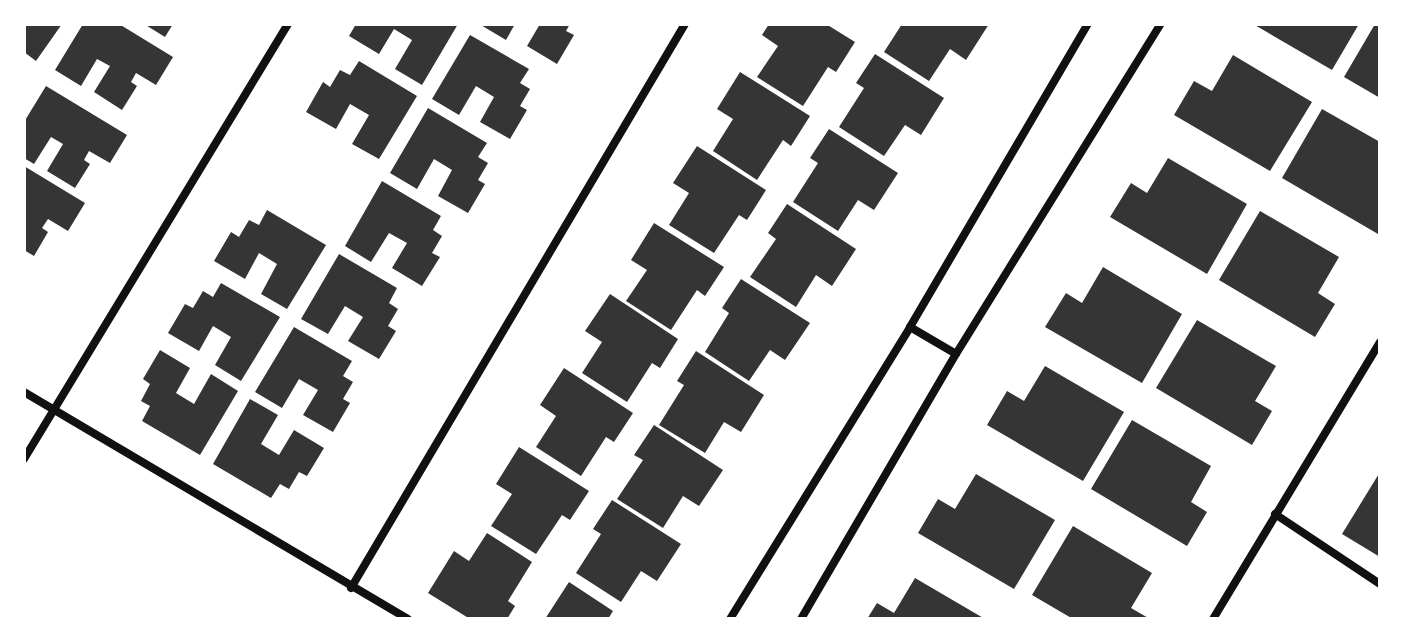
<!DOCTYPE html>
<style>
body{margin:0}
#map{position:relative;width:1404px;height:643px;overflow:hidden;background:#fff;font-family:"Work Sans",sans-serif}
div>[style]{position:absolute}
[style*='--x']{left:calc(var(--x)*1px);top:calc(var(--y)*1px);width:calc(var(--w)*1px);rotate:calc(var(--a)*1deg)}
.building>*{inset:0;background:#353535}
.minor>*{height:8px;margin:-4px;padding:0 4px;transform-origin:4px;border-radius:4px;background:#111}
span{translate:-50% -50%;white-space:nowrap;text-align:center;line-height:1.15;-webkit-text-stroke:6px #fff;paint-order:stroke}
.frame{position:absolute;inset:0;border:26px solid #fff;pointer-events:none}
</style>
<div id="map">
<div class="building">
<div style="clip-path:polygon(24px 24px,62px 24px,36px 61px,24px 52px)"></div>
<div style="clip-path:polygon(83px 24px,119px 24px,173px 57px,156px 85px,136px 73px,131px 82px,137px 86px,122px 110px,94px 92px,110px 66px,97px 59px,81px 86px,55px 70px)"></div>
<div style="clip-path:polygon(144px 24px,173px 24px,165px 37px)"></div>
<div style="clip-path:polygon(356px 24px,458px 24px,422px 85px,395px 69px,412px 40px,394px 29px,379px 54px,349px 36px)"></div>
<div style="clip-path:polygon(479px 24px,515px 24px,506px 40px)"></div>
<div style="clip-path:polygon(540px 24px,570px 24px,566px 31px,574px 35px,557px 64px,527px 46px)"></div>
<div style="clip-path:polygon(769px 24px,826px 24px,855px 42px,836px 72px,828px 67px,803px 106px,757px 77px,778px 46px,762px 35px)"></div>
<div style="clip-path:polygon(902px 24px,989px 24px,966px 60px,950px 49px,929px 81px,884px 52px)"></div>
<div style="clip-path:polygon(1253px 24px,1359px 24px,1332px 70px)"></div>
<div style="clip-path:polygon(1375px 24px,1380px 24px,1380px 98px,1344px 77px)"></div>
<div style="clip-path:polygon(470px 35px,529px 69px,520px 83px,530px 89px,520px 106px,527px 110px,510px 139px,480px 122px,494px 97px,476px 86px,459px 115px,432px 99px)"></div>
<div style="clip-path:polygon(875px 54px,944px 98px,921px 135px,905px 125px,884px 156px,839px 127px,864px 88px,856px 83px)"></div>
<div style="clip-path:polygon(1233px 55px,1312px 102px,1270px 171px,1174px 115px,1194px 81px,1212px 91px)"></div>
<div style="clip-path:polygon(359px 61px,417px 96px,379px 159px,352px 144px,369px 115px,350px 104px,336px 129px,306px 112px,323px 82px,330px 87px,340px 70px,350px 75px)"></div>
<div style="clip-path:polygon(740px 72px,810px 116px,791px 146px,783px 140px,757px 180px,713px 151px,733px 119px,717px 109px)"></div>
<div style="clip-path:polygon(46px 86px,127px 135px,110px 163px,89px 151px,84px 160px,90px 164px,75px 188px,47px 171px,63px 144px,51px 137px,34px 164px,24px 158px,24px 122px)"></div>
<div style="clip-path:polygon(428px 108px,487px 143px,478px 157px,488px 163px,478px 180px,485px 184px,468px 213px,438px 196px,452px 170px,434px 159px,417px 189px,390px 173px)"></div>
<div style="clip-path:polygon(1322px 109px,1380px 142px,1378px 234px,1282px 178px)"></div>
<div style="clip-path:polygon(829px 129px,898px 173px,874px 210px,858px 200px,838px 231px,793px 202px,818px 163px,810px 158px)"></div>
<div style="clip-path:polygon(697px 146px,766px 190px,747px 220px,739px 215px,714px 253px,669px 225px,689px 193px,673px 183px)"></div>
<div style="clip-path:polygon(1168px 158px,1247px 204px,1207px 274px,1110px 217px,1131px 183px,1147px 193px)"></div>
<div style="clip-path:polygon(24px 166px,85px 203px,68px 231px,48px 219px,42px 228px,48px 232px,34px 256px,24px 250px)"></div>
<div style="clip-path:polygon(382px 181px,441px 216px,433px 230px,442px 236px,432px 253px,440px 257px,422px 286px,392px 268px,407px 243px,389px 233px,371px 262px,345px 246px)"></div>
<div style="clip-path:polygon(787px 204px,856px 249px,832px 286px,816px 275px,796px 307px,750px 277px,776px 239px,768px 233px)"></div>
<div style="clip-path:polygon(267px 210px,326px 245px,287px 309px,261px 294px,277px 264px,259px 253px,245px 279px,214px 261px,231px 232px,239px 237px,249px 220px,259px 225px)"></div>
<div style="clip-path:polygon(1260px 211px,1339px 257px,1318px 293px,1335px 304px,1315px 337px,1219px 280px)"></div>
<div style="clip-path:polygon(654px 223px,724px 267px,705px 296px,697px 290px,671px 330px,626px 301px,647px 270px,631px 260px)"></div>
<div style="clip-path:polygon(339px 254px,397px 288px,389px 303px,398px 309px,388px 326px,396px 331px,379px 359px,348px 341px,363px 317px,345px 306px,328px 334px,301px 319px)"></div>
<div style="clip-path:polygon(1103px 267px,1182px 314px,1142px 383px,1045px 327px,1066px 293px,1082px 303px)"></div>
<div style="clip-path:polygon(741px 279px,810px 323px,785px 360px,770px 350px,749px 381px,705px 352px,729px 313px,722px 308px)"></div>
<div style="clip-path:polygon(221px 283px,280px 317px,241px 381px,215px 365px,231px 337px,213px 326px,199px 351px,168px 333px,185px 304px,193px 308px,203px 291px,213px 297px)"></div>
<div style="clip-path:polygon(610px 294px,678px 339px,660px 368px,652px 363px,627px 402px,582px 373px,602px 342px,585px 331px)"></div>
<div style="clip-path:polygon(1197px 320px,1276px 366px,1255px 401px,1272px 411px,1252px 445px,1156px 388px)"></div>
<div style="clip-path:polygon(294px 327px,352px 361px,343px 376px,353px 382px,343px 399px,350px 403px,333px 432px,303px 415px,318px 390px,299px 379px,282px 408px,255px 392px)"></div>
<div style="clip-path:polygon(160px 350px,190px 368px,176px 393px,194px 404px,211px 374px,238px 391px,200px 455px,142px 421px,150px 406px,141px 401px,150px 384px,143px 379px)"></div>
<div style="clip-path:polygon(696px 351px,764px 395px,741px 432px,724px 422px,705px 453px,659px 425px,684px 385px,677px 381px)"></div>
<div style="clip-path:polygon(1045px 366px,1124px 412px,1083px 481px,987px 425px,1007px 391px,1024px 401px)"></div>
<div style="clip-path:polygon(564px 368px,633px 413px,614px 442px,606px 437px,581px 476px,536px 447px,556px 416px,540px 405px)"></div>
<div style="clip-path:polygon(250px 399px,278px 415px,261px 444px,279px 455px,294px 430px,324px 448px,307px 476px,299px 472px,289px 489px,280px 484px,271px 498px,213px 464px)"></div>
<div style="clip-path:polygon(1132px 420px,1211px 466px,1191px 502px,1207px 512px,1187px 546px,1091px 489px)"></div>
<div style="clip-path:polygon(654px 425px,723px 470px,699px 506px,683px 496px,663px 528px,617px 499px,643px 460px,634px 455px)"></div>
<div style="clip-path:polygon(519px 447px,589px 491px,570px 520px,562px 515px,536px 554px,491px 526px,512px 494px,496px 484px)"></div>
<div style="clip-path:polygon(1380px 472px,1380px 557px,1342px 534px)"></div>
<div style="clip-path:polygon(976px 474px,1055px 520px,1014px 589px,918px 533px,938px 499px,955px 509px)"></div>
<div style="clip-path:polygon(612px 500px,681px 544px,657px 581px,641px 571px,621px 602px,576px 573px,601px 534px,593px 529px)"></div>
<div style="clip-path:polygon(1073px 526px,1152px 573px,1131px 608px,1150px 619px,1073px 619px,1032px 595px)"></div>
<div style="clip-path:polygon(487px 533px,532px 562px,508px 601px,515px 606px,507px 619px,470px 619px,428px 593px,454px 551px,469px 561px)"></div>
<div style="clip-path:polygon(915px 578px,985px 619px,867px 619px,877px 603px,894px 613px)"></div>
<div style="clip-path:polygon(569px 582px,613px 611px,608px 619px,545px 619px)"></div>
</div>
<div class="minor">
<div style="--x:910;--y:327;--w:53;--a:30.4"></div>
<div style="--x:24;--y:392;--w:446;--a:30.6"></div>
<div style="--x:24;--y:459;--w:509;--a:-58.75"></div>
<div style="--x:1275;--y:514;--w:126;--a:33.7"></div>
<div style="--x:351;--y:588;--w:655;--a:-59.37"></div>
<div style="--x:730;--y:619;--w:343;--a:-58.3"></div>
<div style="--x:910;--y:327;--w:351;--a:-59.6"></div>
<div style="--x:801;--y:619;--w:307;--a:-59.7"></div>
<div style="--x:956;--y:354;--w:388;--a:-58.2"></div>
<div style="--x:1213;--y:619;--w:323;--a:-58.9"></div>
</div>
<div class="frame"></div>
</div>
